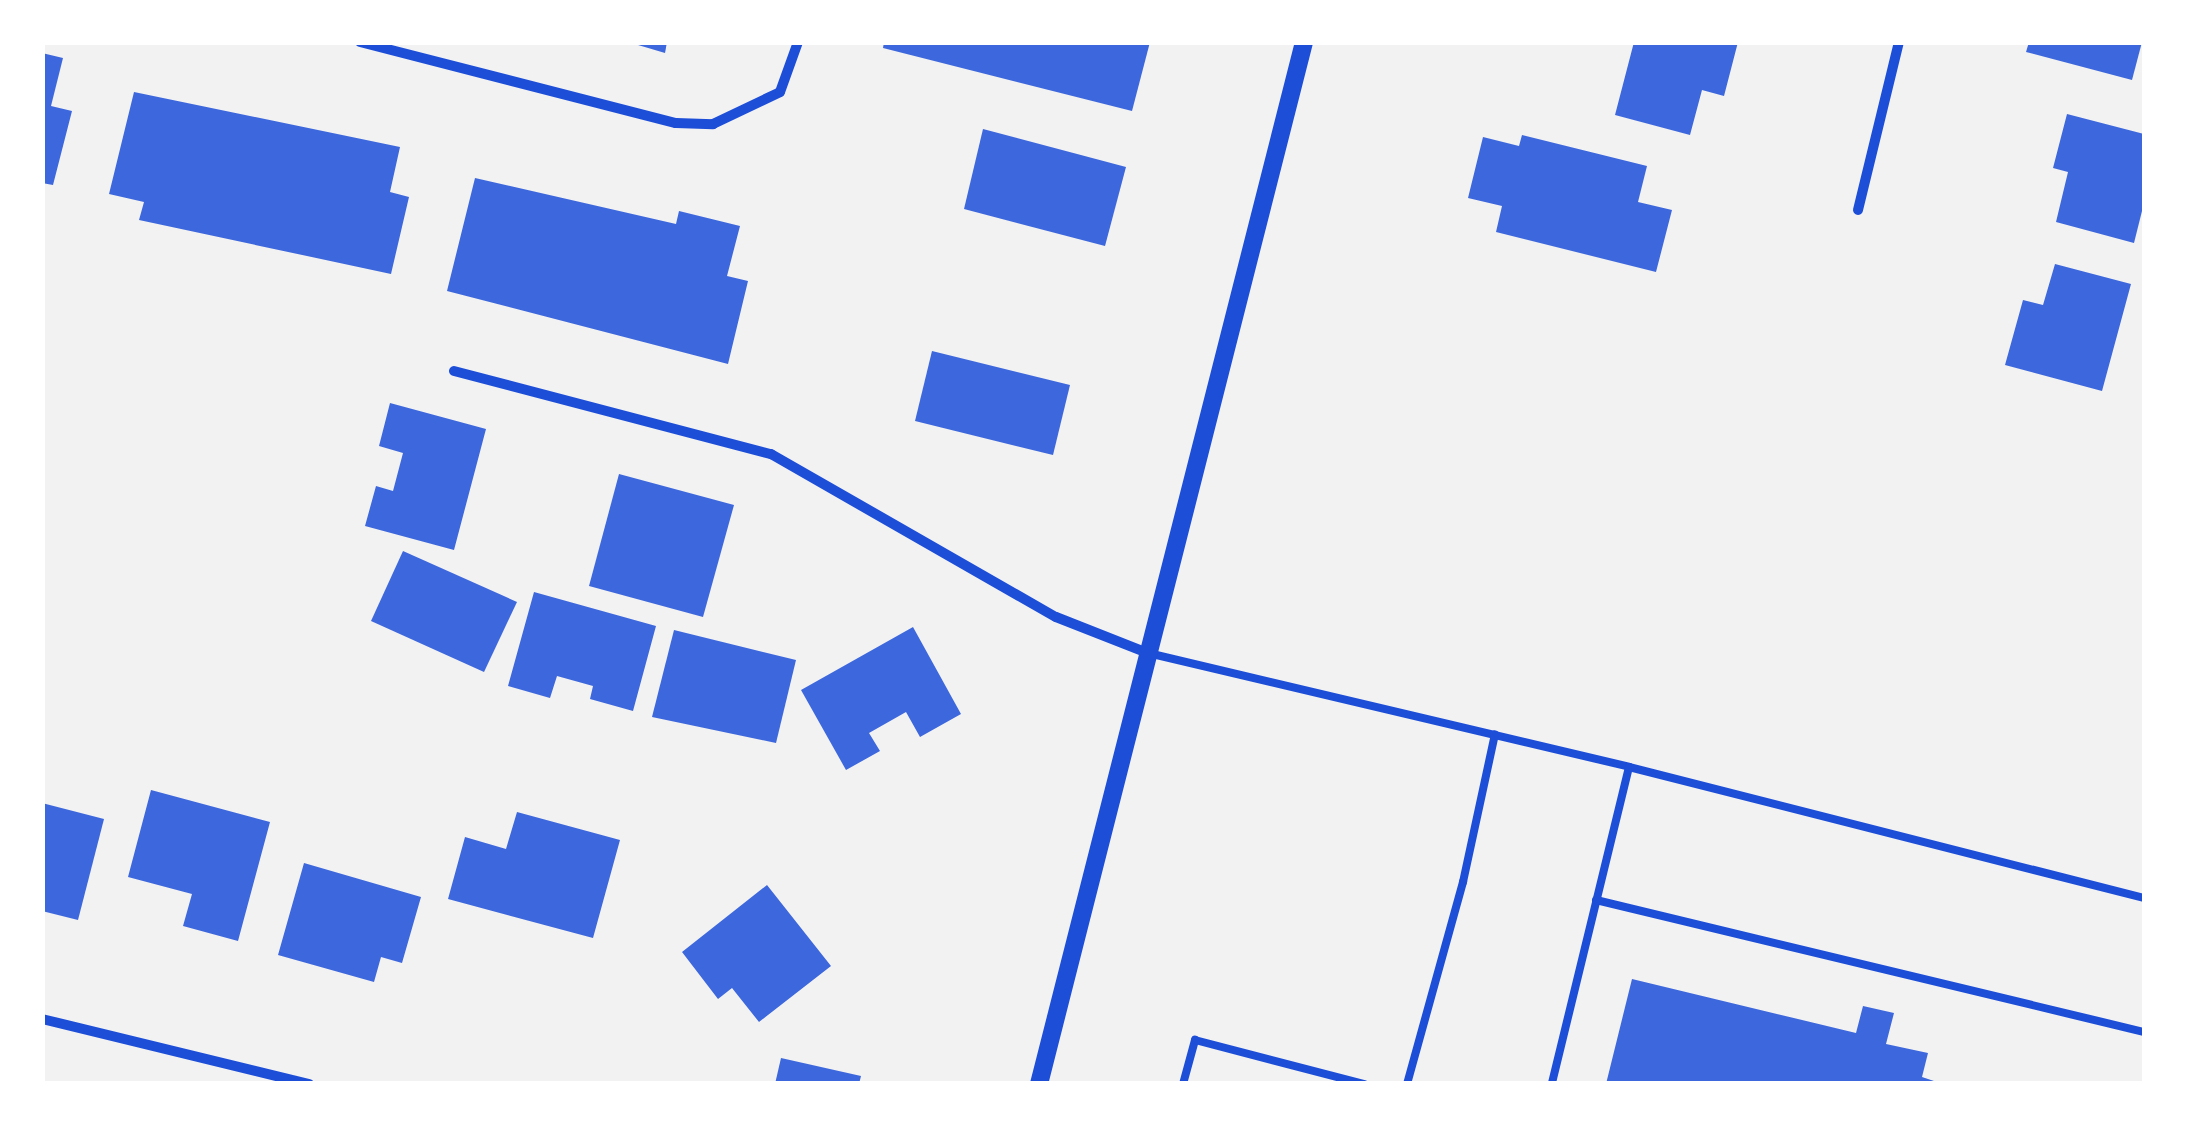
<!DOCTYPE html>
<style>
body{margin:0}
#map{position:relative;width:2187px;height:1126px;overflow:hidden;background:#f2f2f2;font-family:Lora,serif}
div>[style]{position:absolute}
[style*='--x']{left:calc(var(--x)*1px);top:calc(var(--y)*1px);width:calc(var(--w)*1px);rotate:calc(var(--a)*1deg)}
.building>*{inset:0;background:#3d67dc}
.service>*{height:8px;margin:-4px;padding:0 4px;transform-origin:4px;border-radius:4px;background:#1d4ed8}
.minor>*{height:10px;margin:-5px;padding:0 5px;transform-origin:5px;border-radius:5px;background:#1d4ed8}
.tertiary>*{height:18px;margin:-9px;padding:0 9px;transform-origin:9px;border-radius:9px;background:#1d4ed8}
span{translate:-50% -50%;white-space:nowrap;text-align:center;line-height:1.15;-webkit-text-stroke:8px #fff;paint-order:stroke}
.frame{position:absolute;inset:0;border:45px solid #fff;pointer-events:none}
</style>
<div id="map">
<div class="building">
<div style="clip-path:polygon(628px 42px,667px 42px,665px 53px)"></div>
<div style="clip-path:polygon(884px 42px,1150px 42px,1132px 111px,883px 48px)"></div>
<div style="clip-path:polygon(1634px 42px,1738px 42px,1724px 96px,1702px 90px,1690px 135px,1615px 115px)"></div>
<div style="clip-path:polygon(2029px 42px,2142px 42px,2132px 80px,2026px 52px)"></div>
<div style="clip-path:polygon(42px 53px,63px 58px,51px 106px,72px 111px,53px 185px,42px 183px)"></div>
<div style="clip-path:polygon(134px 92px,400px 147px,390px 192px,409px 197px,391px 274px,139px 220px,144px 202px,109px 194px)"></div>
<div style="clip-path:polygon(2067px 114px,2144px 134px,2144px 203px,2134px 243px,2056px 222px,2068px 172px,2053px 168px)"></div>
<div style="clip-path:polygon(983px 129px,1126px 167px,1105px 246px,964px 209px)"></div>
<div style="clip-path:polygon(1522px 135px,1647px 166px,1638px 202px,1672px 210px,1656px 272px,1496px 232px,1502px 206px,1468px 198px,1483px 137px,1519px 146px)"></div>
<div style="clip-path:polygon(475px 178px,676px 224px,679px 211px,740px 226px,727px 276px,748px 281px,728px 364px,447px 291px)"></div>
<div style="clip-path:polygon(2055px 264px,2131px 284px,2102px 391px,2005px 365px,2023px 300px,2043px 305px)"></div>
<div style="clip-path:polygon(932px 351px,1070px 385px,1053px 455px,915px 421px)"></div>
<div style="clip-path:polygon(390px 403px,486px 429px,454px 550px,365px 526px,376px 486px,393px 491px,403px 453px,379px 446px)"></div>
<div style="clip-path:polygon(619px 474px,734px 505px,703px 617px,589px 586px)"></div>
<div style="clip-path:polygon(403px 551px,517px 602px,484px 672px,371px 621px)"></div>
<div style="clip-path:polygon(534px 592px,656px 626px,633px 711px,590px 699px,593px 686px,557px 676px,550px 698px,508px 686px)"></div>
<div style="clip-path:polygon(913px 627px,961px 714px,920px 737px,906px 712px,869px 733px,880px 751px,846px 770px,801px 690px)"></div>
<div style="clip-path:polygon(674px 630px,796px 660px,776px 743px,652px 717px)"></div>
<div style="clip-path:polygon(151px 790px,270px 822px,238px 941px,183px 926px,192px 894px,128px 877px)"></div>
<div style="clip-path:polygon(42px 803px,104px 819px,78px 920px,42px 911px)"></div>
<div style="clip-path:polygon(517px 812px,620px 840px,593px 938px,448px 899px,465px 837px,506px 849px)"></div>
<div style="clip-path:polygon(304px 863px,421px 897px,402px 963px,381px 957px,374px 982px,278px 955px)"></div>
<div style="clip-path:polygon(767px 885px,831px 966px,759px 1022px,732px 988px,718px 999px,682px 952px)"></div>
<div style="clip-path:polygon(1632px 979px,1856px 1033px,1863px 1006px,1894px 1013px,1886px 1044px,1928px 1053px,1922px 1077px,1943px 1084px,1606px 1084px)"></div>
<div style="clip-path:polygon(781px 1058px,861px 1076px,859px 1084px,775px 1084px)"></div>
</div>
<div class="service">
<div style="--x:1148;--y:653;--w:494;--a:13.3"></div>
<div style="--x:1629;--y:767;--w:326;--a:103.7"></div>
<div style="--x:1629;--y:767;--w:531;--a:14.27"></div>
<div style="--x:1596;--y:900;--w:564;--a:13.54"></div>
<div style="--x:1183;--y:1084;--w:46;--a:-74.7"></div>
<div style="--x:1195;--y:1040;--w:175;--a:14.6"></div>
<div style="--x:1407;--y:1084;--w:210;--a:-74.5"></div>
<div style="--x:1463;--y:882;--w:151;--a:-77.8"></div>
</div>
<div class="minor">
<div style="--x:360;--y:42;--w:326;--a:14.4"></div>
<div style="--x:676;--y:123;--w:37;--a:2"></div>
<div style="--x:713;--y:124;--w:74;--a:-25.5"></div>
<div style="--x:780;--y:92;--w:53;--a:-70.2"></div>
<div style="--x:1858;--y:210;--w:173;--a:-76.3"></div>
<div style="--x:454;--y:371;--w:328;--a:14.7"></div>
<div style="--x:771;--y:454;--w:328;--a:29.8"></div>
<div style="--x:1056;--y:617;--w:96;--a:21.5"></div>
<div style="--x:42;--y:1019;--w:275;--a:13.7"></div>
</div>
<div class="tertiary">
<div style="--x:1039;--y:1084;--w:1075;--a:-75.73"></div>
</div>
<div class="frame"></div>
</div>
